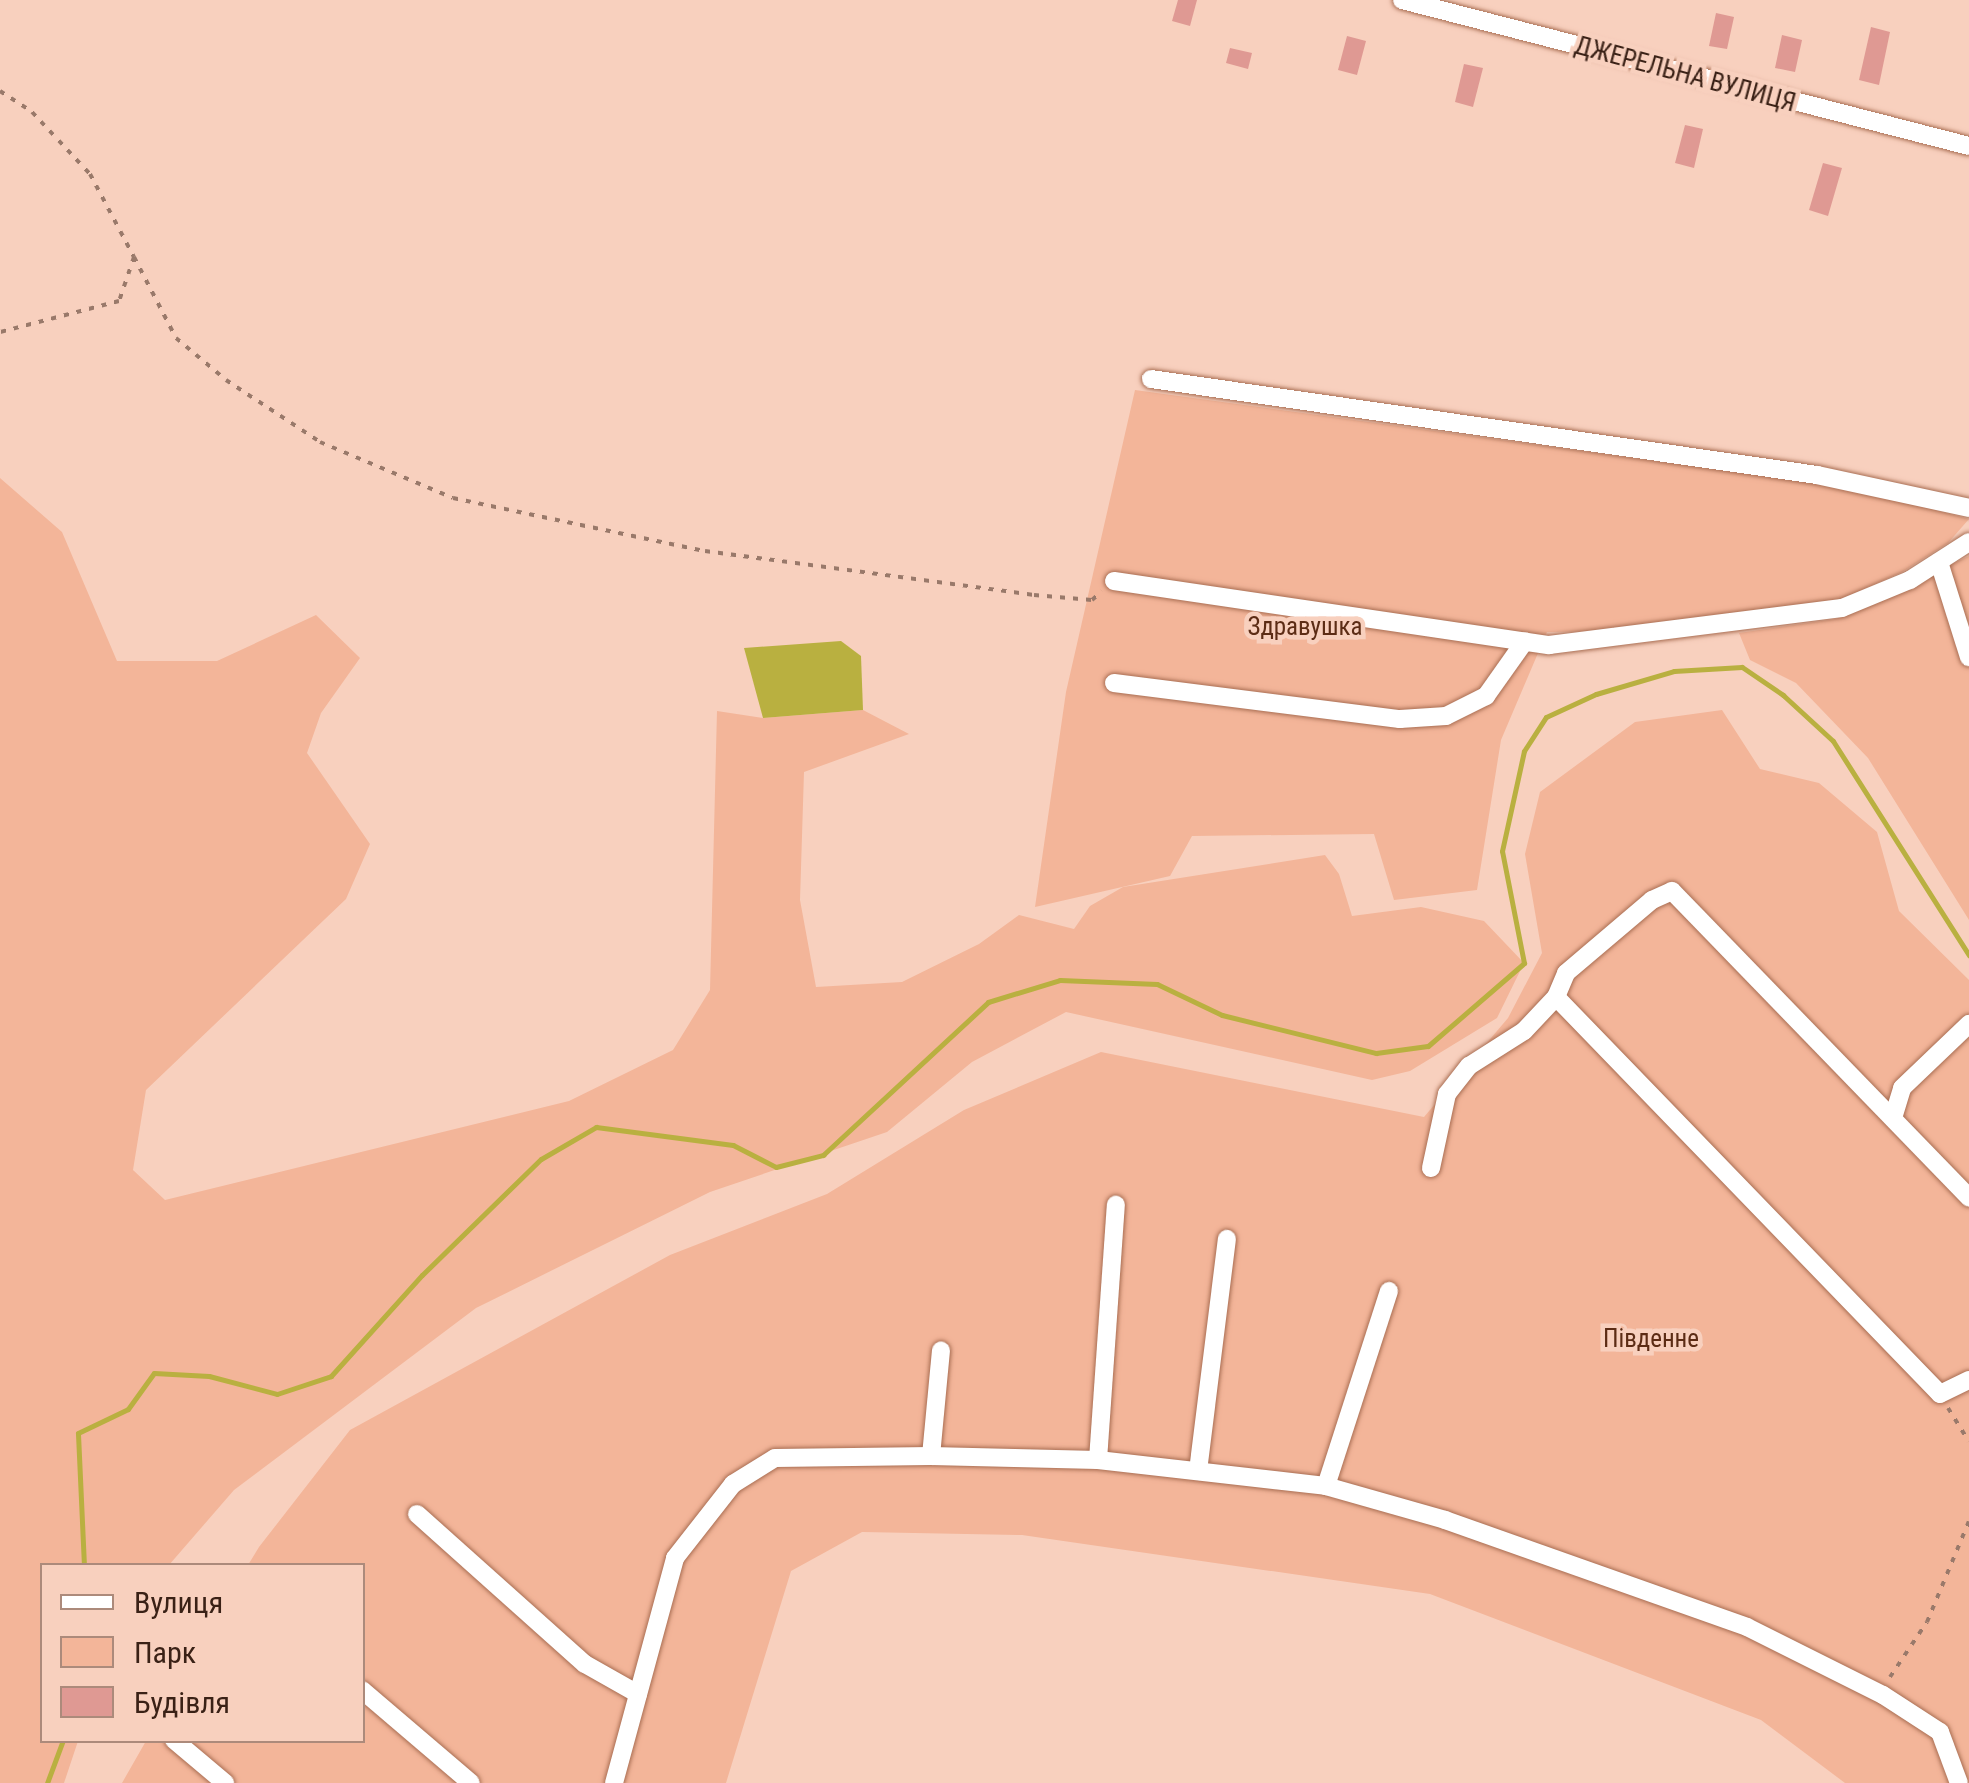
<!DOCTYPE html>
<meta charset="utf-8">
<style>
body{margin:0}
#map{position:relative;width:1969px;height:1783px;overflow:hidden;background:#f8d0be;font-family:"Roboto Condensed",sans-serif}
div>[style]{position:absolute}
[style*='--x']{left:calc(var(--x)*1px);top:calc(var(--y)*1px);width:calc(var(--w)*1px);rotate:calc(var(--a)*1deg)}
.green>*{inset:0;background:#f3b599}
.water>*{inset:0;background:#b9b040}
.stream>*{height:5px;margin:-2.5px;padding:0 2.5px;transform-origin:2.5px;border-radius:2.5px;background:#b9b040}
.building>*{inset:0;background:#df9993}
.path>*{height:4px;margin-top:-2px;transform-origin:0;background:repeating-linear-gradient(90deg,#99796a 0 5px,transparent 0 13px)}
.roads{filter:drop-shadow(0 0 2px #a96e53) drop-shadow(0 0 2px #a96e53)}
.minor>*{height:18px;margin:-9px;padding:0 9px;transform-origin:9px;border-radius:9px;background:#fff}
span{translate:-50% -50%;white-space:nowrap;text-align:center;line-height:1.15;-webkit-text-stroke:9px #f8d0be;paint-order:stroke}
.street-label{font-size:25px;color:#3a2116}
.park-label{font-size:25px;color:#5c2c15}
.legend{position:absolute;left:40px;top:1563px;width:325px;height:180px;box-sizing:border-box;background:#f8d0be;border:2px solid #ac8a7b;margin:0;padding:12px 18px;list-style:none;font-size:30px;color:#3a2116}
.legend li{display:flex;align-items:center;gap:20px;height:50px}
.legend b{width:50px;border:2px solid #ac8a7b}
</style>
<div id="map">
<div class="green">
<div style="clip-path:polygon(1135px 390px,1852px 488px,1969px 519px,1948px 543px,1902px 572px,1828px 605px,1618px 631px,1547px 632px,1501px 740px,1477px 890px,1394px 900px,1374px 834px,1192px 836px,1170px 876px,1035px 907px,1066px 692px)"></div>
<div style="clip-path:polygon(0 478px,62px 532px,117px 661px,217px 661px,316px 615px,360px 658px,321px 713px,307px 753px,370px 844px,346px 899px,146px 1090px,133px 1170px,165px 1200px,569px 1101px,673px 1050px,710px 990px,717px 711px,763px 718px,863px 710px,909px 734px,804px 772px,800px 900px,816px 987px,902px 982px,979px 944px,1019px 915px,1074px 929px,1090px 906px,1123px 887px,1325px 855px,1339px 874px,1352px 916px,1421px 907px,1484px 921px,1524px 963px,1497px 1018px,1410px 1071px,1372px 1080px,1066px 1012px,972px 1062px,887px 1132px,710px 1192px,476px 1308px,234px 1490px,169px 1565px,42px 1566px,42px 1740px,78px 1741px,64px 1783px,0 1783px)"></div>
<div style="clip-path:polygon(1969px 556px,1969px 920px,1868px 758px,1796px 683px,1750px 660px,1739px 633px,1836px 619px)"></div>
<div style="clip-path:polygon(1722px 710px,1760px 769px,1819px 783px,1877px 832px,1899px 911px,1969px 980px,1969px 1783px,1845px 1783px,1761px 1720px,1430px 1594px,1022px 1535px,862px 1532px,791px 1571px,726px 1783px,122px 1783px,146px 1741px,362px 1740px,362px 1566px,248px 1565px,259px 1547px,350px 1430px,670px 1255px,827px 1194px,964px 1110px,1101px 1052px,1424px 1117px,1508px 1018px,1542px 953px,1525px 854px,1540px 792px,1635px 722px)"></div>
</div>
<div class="water">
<div style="clip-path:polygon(841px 641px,861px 656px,863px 710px,763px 718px,744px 648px)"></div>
</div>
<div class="stream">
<div style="--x:84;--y:1566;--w:133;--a:-92.6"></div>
<div style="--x:78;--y:1433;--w:55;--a:-25.6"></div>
<div style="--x:128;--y:1409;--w:44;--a:-54.2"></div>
<div style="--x:154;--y:1373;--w:55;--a:3.1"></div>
<div style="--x:209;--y:1376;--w:70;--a:14.8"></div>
<div style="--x:277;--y:1394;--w:57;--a:-18.4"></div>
<div style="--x:331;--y:1376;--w:136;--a:-48"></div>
<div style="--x:422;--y:1275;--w:166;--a:-44.3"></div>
<div style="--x:541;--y:1159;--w:64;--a:-30.2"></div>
<div style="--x:596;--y:1127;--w:138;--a:7.5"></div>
<div style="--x:733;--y:1145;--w:48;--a:27.1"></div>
<div style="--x:776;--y:1167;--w:49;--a:-14.3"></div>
<div style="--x:823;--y:1155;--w:225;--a:-42.8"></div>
<div style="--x:988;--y:1002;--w:75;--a:-17"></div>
<div style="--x:1060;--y:980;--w:97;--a:2.4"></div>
<div style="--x:1157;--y:984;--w:72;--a:25.5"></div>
<div style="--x:1222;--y:1015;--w:159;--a:13.9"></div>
<div style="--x:1376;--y:1053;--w:52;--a:-7.7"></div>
<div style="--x:1428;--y:1046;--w:127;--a:-40.8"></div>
<div style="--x:1524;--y:963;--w:114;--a:-101.1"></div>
<div style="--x:1502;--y:851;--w:102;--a:-77.6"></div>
<div style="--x:1524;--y:751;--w:40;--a:-57.1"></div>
<div style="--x:1546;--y:717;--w:55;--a:-24.7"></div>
<div style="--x:1596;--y:694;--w:81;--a:-16.4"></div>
<div style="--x:1674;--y:671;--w:68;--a:-3.4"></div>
<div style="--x:1742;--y:667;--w:50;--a:34.3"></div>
<div style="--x:1783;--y:695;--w:68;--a:42.6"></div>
<div style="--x:1833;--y:741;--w:254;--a:57.6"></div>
<div style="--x:47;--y:1783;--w:46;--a:-69.6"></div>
</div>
<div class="building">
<div style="clip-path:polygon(1178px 0,1197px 0,1190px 26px,1172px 21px)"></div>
<div style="clip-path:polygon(1716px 13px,1734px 17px,1727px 49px,1709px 46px)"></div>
<div style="clip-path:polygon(1871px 27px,1890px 32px,1879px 85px,1859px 80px)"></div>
<div style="clip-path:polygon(1782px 35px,1802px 40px,1795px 72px,1775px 68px)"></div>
<div style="clip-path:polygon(1347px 36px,1366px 41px,1357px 75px,1338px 70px)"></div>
<div style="clip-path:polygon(1230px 48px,1252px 53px,1248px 69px,1226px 63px)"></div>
<div style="clip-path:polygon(1464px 64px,1483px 68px,1473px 107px,1455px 102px)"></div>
<div style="clip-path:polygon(1685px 125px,1703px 129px,1694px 168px,1675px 163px)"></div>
<div style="clip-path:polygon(1823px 163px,1842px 168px,1828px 216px,1809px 210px)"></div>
</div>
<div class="path">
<div style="--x:0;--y:91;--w:38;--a:33"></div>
<div style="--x:32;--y:112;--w:85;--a:46.9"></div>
<div style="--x:90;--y:174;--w:94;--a:62.1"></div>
<div style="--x:134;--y:257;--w:46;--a:108.8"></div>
<div style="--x:119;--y:301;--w:123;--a:165.4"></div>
<div style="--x:134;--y:257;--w:91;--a:62.6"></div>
<div style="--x:176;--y:338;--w:65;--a:40"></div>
<div style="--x:226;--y:380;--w:113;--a:33.4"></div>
<div style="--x:320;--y:442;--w:144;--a:22.8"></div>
<div style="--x:453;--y:498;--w:258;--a:11.9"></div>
<div style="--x:705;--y:551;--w:332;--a:7.6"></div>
<div style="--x:1034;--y:595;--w:58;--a:4.9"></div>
<div style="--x:1092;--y:600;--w:13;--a:-42"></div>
<div style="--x:1948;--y:1408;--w:39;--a:58"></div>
<div style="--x:1890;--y:1677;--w:66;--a:-56.1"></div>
<div style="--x:1927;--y:1622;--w:109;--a:-67.4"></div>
</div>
<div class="roads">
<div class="minor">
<div style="--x:1402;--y:0;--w:585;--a:14.44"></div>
<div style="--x:1151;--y:379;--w:673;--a:8.2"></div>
<div style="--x:1817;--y:475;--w:156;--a:12.2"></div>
<div style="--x:1939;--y:562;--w:100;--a:72.5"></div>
<div style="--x:1114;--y:581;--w:440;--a:8.4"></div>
<div style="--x:1549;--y:645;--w:295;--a:-7.2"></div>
<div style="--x:1842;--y:608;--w:74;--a:-22.4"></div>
<div style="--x:1910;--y:580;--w:70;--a:-32.8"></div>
<div style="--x:1114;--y:683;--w:288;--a:7.2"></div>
<div style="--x:1400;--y:719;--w:46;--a:-3.7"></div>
<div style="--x:1446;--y:716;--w:45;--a:-26.6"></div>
<div style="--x:1486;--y:696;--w:67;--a:-54.7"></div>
<div style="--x:1556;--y:997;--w:552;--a:45.95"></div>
<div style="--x:1940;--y:1394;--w:32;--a:-26"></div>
<div style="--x:1893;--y:1118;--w:31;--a:-73"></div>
<div style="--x:1902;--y:1088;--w:93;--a:-43.7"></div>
<div style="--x:1431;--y:1168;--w:76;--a:-77.8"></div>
<div style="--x:1447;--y:1094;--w:36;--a:-52"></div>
<div style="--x:1469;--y:1066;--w:65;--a:-32.5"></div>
<div style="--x:1524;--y:1031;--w:47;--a:-46.7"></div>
<div style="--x:1556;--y:997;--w:26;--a:-67"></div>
<div style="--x:1566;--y:973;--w:113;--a:-40.3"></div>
<div style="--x:1652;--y:900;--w:22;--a:-24"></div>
<div style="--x:1672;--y:891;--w:427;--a:45.9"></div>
<div style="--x:931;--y:1456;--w:106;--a:-84.6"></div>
<div style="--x:1098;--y:1460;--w:256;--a:-86"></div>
<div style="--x:1198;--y:1471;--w:234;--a:-82.9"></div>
<div style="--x:1326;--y:1486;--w:205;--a:-72.1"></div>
<div style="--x:417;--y:1514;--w:225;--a:41.8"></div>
<div style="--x:585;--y:1664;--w:61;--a:29.5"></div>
<div style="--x:362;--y:1690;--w:143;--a:40.5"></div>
<div style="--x:174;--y:1740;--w:67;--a:40.1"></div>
<div style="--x:614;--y:1783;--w:233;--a:-74.8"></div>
<div style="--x:675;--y:1558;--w:94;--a:-51.9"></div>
<div style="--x:733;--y:1484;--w:49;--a:-31.8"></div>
<div style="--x:775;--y:1458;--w:156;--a:-0.7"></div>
<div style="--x:931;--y:1456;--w:167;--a:1.4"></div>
<div style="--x:1098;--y:1460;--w:229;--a:6.5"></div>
<div style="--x:1326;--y:1486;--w:124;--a:15.9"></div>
<div style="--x:1445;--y:1520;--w:320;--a:19.5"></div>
<div style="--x:1747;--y:1627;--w:152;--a:26.6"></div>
<div style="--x:1883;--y:1695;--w:68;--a:33"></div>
<div style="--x:1940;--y:1732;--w:54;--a:69.6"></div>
</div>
</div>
<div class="street-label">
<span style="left:1685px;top:75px;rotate:15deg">ДЖЕРЕЛЬНА ВУЛИЦЯ</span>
</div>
<div class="park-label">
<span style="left:1305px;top:627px">Здравушка</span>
<span style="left:1651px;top:1339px">Південне</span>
</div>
<ul class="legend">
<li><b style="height:12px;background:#fff"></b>Вулиця</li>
<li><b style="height:28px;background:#f3b599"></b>Парк</li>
<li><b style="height:28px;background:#df9993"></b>Будівля</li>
</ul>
</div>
